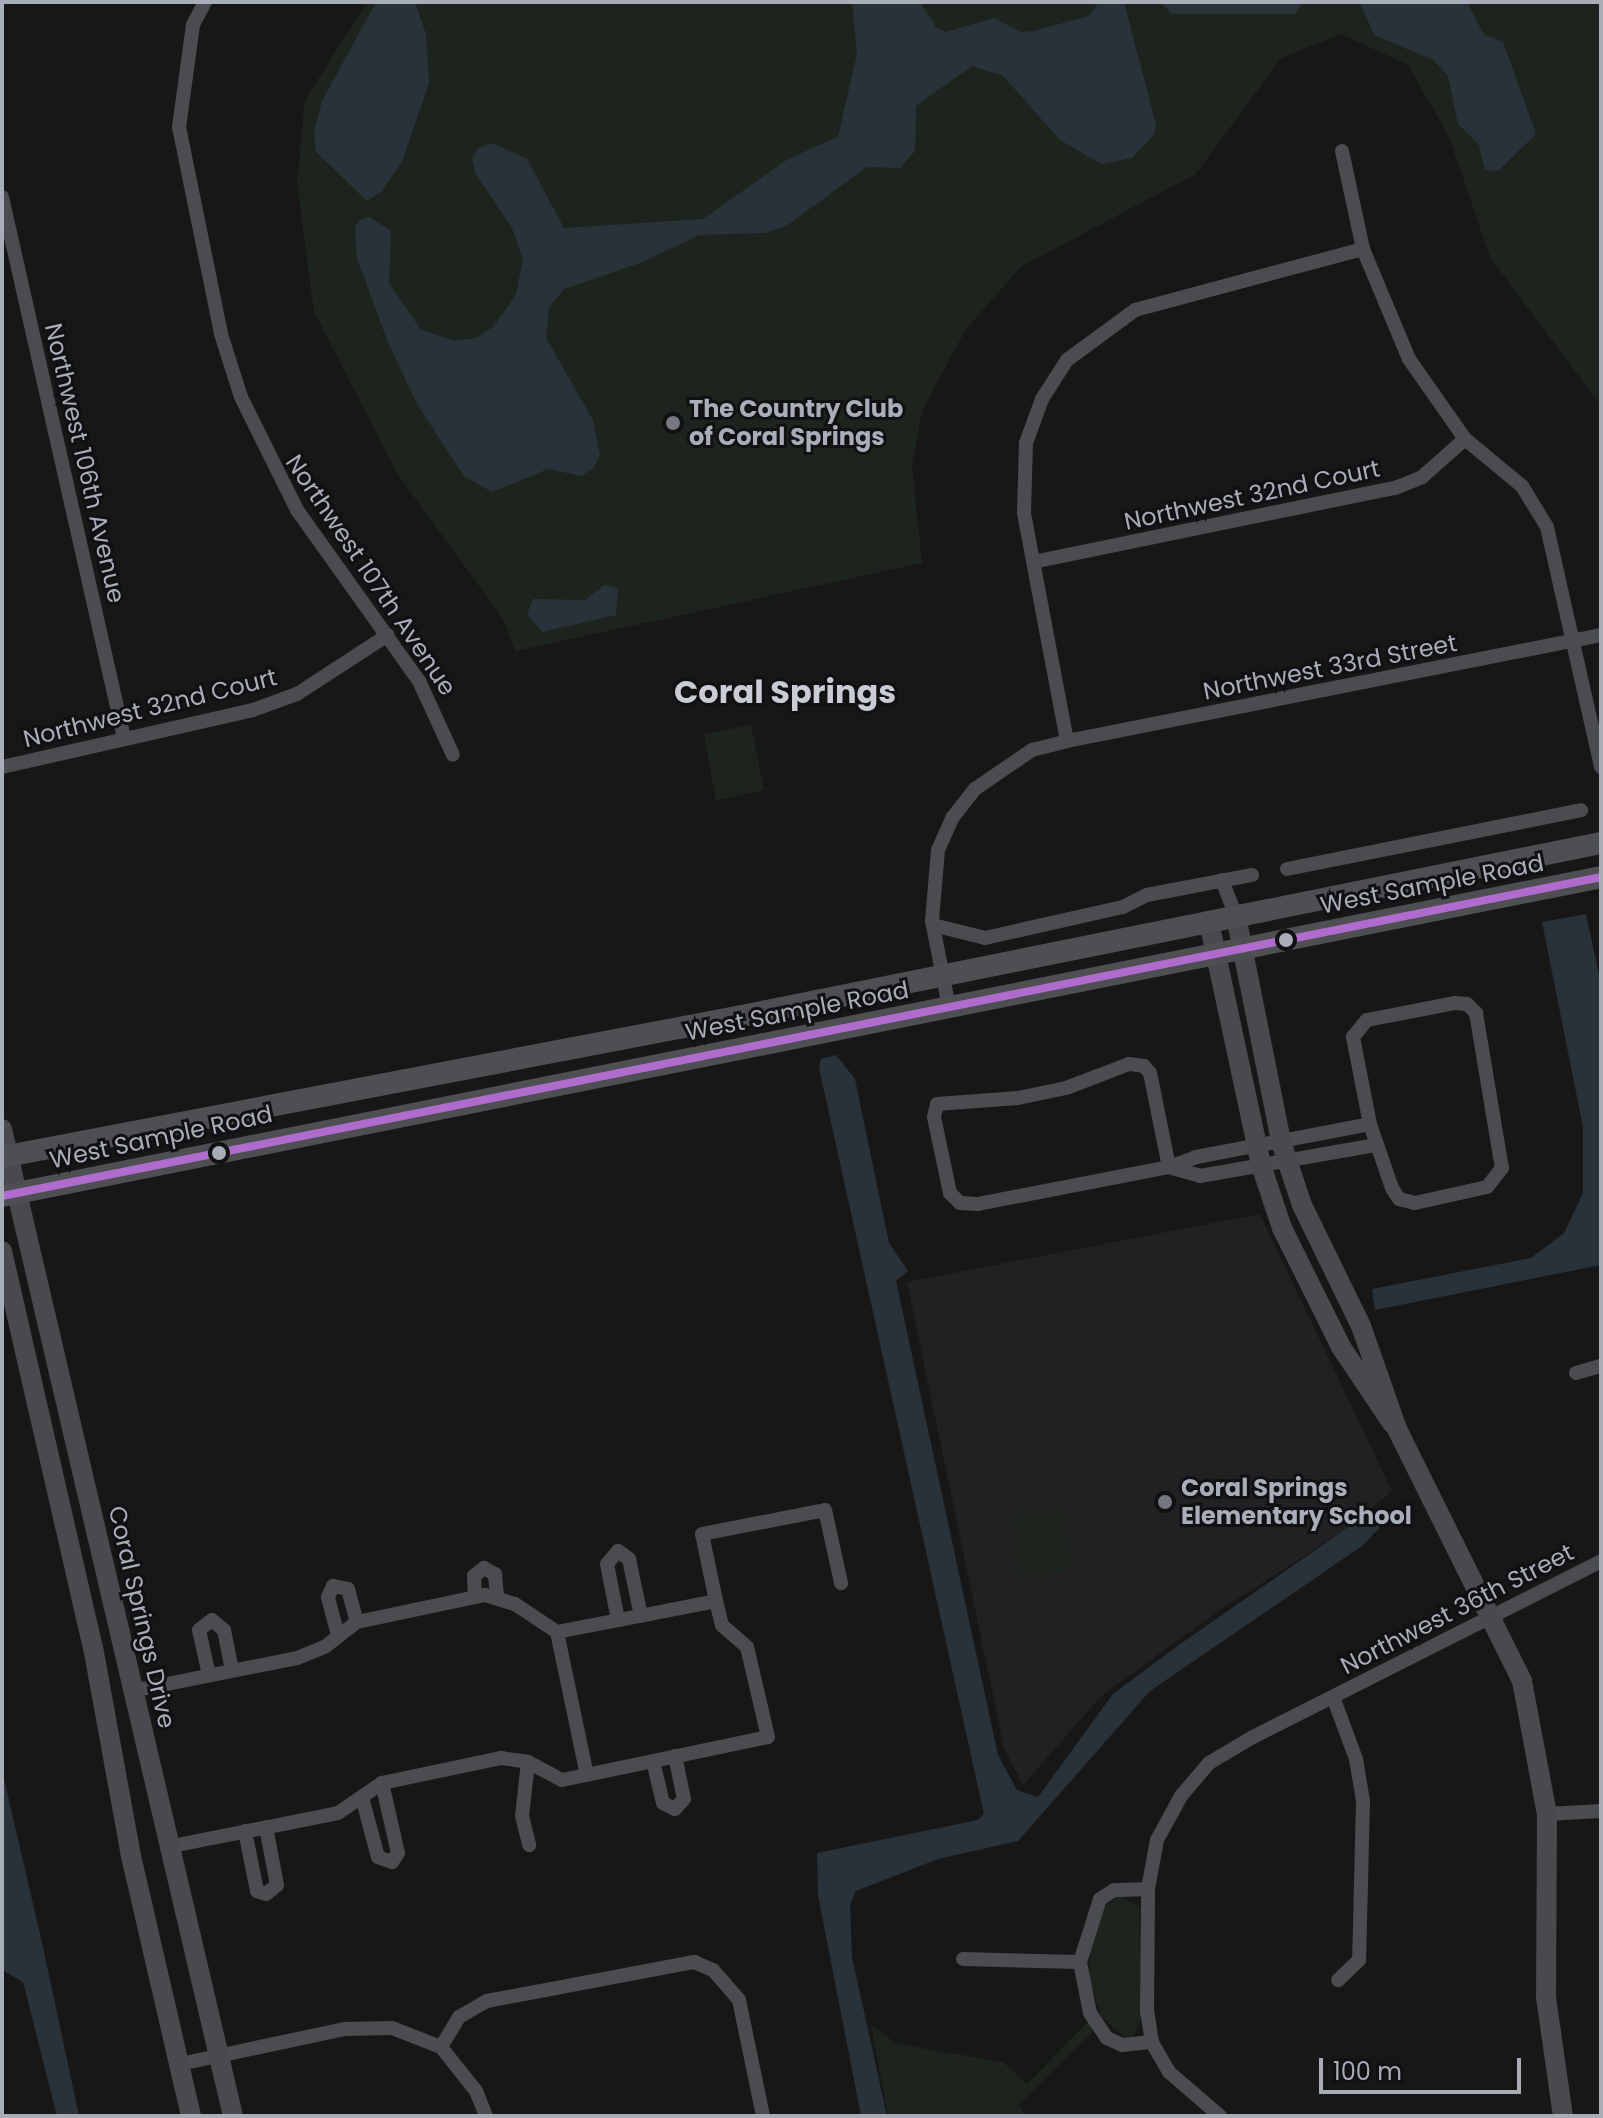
<!DOCTYPE html>
<style>
body{margin:0}
#map{position:relative;width:1603px;height:2118px;overflow:hidden;background:#171717;font-family:Poppins,sans-serif}
div>[style]{position:absolute}
[style*='--x']{left:calc(var(--x)*1px);top:calc(var(--y)*1px);width:calc(var(--w)*1px);rotate:calc(var(--a)*1deg)}
.built>*{inset:0;background:#212123}
.green>*{inset:0;background:#1d241e}
.water>*{inset:0;background:#2a3239}
.street>*{height:14px;margin:-7px;padding:0 7px;transform-origin:7px;border-radius:7px;background:#4b4c50}
.secondary>*{height:20px;margin:-10px;padding:0 10px;transform-origin:10px;border-radius:10px;background:#4a4a4e}
.primary>*{height:22px;margin:-11px;padding:0 11px;transform-origin:11px;border-radius:11px;background:#4d4f52}
.bus-1>*{height:8px;margin:-4px;padding:0 4px;transform-origin:4px;border-radius:4px;background:#b06ccc}
.dots>*{width:22px;height:22px;translate:-50% -50%;box-sizing:border-box;border:4px solid #111113;border-radius:50%}
span{translate:-50% -50%;white-space:nowrap;text-align:center;line-height:1.15;-webkit-text-stroke:6px #111113;paint-order:stroke}
.poi-label{font-size:24px;color:#a8adb8;font-weight:700}
.left{translate:0 -50%;text-align:left}
.street-label{font-size:24px;color:#a8adb8}
.district-label{font-size:32px;color:#c9ccd4;font-weight:700}
.frame{position:absolute;inset:0;border:4px solid #a8adb8;pointer-events:none}
.scale{position:absolute;left:1319px;top:2058px;width:202px;height:36px;box-sizing:border-box;border:4px solid #a8adb8;border-top:0;padding-left:10px;font-size:24px;line-height:28px;white-space:nowrap;color:#a8adb8;-webkit-text-stroke:6px #111113;paint-order:stroke}
</style>
<div id="map">
<div class="built">
<div style="clip-path:polygon(1260px 1214px,1392px 1491px,1348px 1528px,1217px 1612px,1100px 1697px,1023px 1785px,1004px 1748px,907px 1282px)"></div>
</div>
<div class="green">
<div style="clip-path:polygon(367px 2px,1601px 2px,1601px 406px,1490px 257px,1449px 137px,1408px 65px,1341px 34px,1281px 58px,1196px 174px,1022px 266px,966px 329px,922px 411px,912px 466px,922px 563px,515px 651px,504px 620px,398px 475px,314px 312px,297px 183px,305px 100px)"></div>
<div style="clip-path:polygon(751px 725px,764px 790px,716px 801px,704px 734px)"></div>
<div style="clip-path:polygon(1061px 1507px,1073px 1569px,1022px 1579px,1010px 1517px)"></div>
<div style="clip-path:polygon(1120px 1896px,1139px 1906px,1141px 2020px,1133px 2036px,1125px 2038px,1101px 2016px,1089px 1977px,1090px 1943px,1102px 1908px)"></div>
<div style="clip-path:polygon(1089px 2021px,1093px 2032px,1019px 2104px,1025px 2116px,888px 2116px,871px 2025px,897px 2044px,1003px 2062px,1027px 2084px)"></div>
</div>
<div class="water">
<div style="clip-path:polygon(376px 2px,415px 2px,426px 34px,429px 83px,402px 162px,381px 192px,367px 201px,316px 152px,314px 131px,322px 101px)"></div>
<div style="clip-path:polygon(852px 2px,920px 2px,936px 27px,945px 32px,994px 18px,1021px 32px,1033px 31px,1089px 16px,1099px 2px,1124px 2px,1156px 125px,1153px 136px,1132px 158px,1101px 164px,1060px 140px,1003px 76px,972px 66px,916px 106px,915px 151px,900px 168px,867px 167px,786px 226px,765px 233px,699px 235px,643px 262px,564px 289px,549px 307px,546px 338px,593px 420px,600px 456px,594px 467px,582px 476px,548px 469px,492px 492px,464px 476px,417px 404px,387px 340px,357px 258px,355px 227px,360px 220px,369px 217px,391px 231px,389px 283px,421px 330px,455px 341px,476px 338px,493px 327px,516px 295px,523px 258px,512px 228px,475px 173px,472px 159px,478px 148px,493px 143px,527px 159px,564px 228px,703px 219px,788px 159px,838px 137px,857px 54px)"></div>
<div style="clip-path:polygon(1160px 2px,1303px 2px,1295px 14px,1172px 14px)"></div>
<div style="clip-path:polygon(1360px 2px,1467px 2px,1484px 35px,1503px 42px,1536px 134px,1498px 171px,1485px 170px,1479px 145px,1458px 124px,1448px 76px,1433px 60px,1374px 35px)"></div>
<div style="clip-path:polygon(604px 585px,618px 588px,616px 615px,542px 632px,527px 614px,533px 599px,585px 600px)"></div>
<div style="clip-path:polygon(1586px 914px,1601px 984px,1601px 1265px,1375px 1310px,1372px 1289px,1531px 1258px,1564px 1233px,1583px 1193px,1583px 1127px,1542px 922px)"></div>
<div style="clip-path:polygon(836px 1055px,855px 1079px,889px 1243px,908px 1271px,896px 1281px,998px 1755px,1017px 1790px,1038px 1797px,1113px 1694px,1176px 1647px,1363px 1517px,1376px 1517px,1381px 1526px,1362px 1546px,1150px 1691px,1018px 1841px,938px 1859px,856px 1891px,850px 1904px,852px 1957px,887px 2116px,861px 2116px,818px 1895px,817px 1853px,978px 1820px,984px 1814px,819px 1068px,821px 1059px)"></div>
<div style="clip-path:polygon(2px 1770px,43px 1947px,79px 2116px,57px 2116px,23px 1982px,2px 1970px)"></div>
</div>
<div class="street">
<div style="--x:205;--y:2;--w:26;--a:118"></div>
<div style="--x:193;--y:25;--w:103;--a:97.8"></div>
<div style="--x:179;--y:127;--w:211;--a:78.5"></div>
<div style="--x:221;--y:334;--w:66;--a:72.4"></div>
<div style="--x:241;--y:397;--w:126;--a:63.6"></div>
<div style="--x:297;--y:510;--w:210;--a:54.5"></div>
<div style="--x:419;--y:681;--w:81;--a:65.3"></div>
<div style="--x:1342;--y:151;--w:100;--a:77.9"></div>
<div style="--x:1363;--y:249;--w:119;--a:67.3"></div>
<div style="--x:1409;--y:359;--w:98;--a:55"></div>
<div style="--x:1465;--y:439;--w:74;--a:39.5"></div>
<div style="--x:1522;--y:486;--w:48;--a:58.6"></div>
<div style="--x:1547;--y:527;--w:246;--a:77.3"></div>
<div style="--x:2;--y:197;--w:555;--a:77.29"></div>
<div style="--x:1033;--y:562;--w:369;--a:-11.6"></div>
<div style="--x:1395;--y:488;--w:29;--a:-22"></div>
<div style="--x:1422;--y:477;--w:57;--a:-41.5"></div>
<div style="--x:1067;--y:741;--w:544;--a:-11.23"></div>
<div style="--x:2;--y:767;--w:257;--a:-12.8"></div>
<div style="--x:253;--y:710;--w:47;--a:-20"></div>
<div style="--x:297;--y:694;--w:108;--a:-33"></div>
<div style="--x:1287;--y:869;--w:300;--a:-11.3"></div>
<div style="--x:1222;--y:880;--w:39;--a:69"></div>
<div style="--x:933;--y:925;--w:54;--a:14"></div>
<div style="--x:985;--y:938;--w:141;--a:-12.7"></div>
<div style="--x:1123;--y:907;--w:27;--a:-27"></div>
<div style="--x:1147;--y:895;--w:107;--a:-10.8"></div>
<div style="--x:1455;--y:1003;--w:12;--a:5"></div>
<div style="--x:1467;--y:1004;--w:13;--a:45"></div>
<div style="--x:1476;--y:1013;--w:157;--a:80.5"></div>
<div style="--x:1502;--y:1168;--w:24;--a:128"></div>
<div style="--x:1487;--y:1187;--w:74;--a:167.5"></div>
<div style="--x:1415;--y:1203;--w:16;--a:-166"></div>
<div style="--x:1399;--y:1199;--w:13;--a:-122"></div>
<div style="--x:1392;--y:1188;--w:68;--a:-109"></div>
<div style="--x:1370;--y:1124;--w:89;--a:-101.1"></div>
<div style="--x:1353;--y:1037;--w:22;--a:-51"></div>
<div style="--x:1367;--y:1020;--w:90;--a:-10.9"></div>
<div style="--x:949;--y:1007;--w:88;--a:-101.2"></div>
<div style="--x:932;--y:921;--w:71;--a:-85.2"></div>
<div style="--x:938;--y:850;--w:36;--a:-66"></div>
<div style="--x:953;--y:817;--w:36;--a:-52"></div>
<div style="--x:975;--y:789;--w:69;--a:-34.4"></div>
<div style="--x:1032;--y:750;--w:36;--a:-14"></div>
<div style="--x:1067;--y:741;--w:232;--a:-100.7"></div>
<div style="--x:1024;--y:513;--w:70;--a:-88.4"></div>
<div style="--x:1026;--y:443;--w:47;--a:-70"></div>
<div style="--x:1042;--y:399;--w:46;--a:-57.3"></div>
<div style="--x:1067;--y:360;--w:84;--a:-36.3"></div>
<div style="--x:1135;--y:310;--w:236;--a:-15"></div>
<div style="--x:1169;--y:1167;--w:96;--a:-101.4"></div>
<div style="--x:1150;--y:1073;--w:9;--a:-131"></div>
<div style="--x:1144;--y:1066;--w:15;--a:-172"></div>
<div style="--x:1129;--y:1064;--w:67;--a:159.1"></div>
<div style="--x:1066;--y:1088;--w:49;--a:168.2"></div>
<div style="--x:1018;--y:1098;--w:81;--a:175.8"></div>
<div style="--x:937;--y:1104;--w:13;--a:103"></div>
<div style="--x:934;--y:1117;--w:78;--a:78.1"></div>
<div style="--x:950;--y:1193;--w:14;--a:45"></div>
<div style="--x:960;--y:1203;--w:18;--a:3"></div>
<div style="--x:978;--y:1204;--w:195;--a:-11"></div>
<div style="--x:1169;--y:1167;--w:29;--a:-20"></div>
<div style="--x:1196;--y:1157;--w:177;--a:-10.7"></div>
<div style="--x:1169;--y:1167;--w:32;--a:16"></div>
<div style="--x:1200;--y:1176;--w:179;--a:-10"></div>
<div style="--x:1576;--y:1373;--w:26;--a:-16"></div>
<div style="--x:475;--y:1596;--w:20;--a:-93"></div>
<div style="--x:474;--y:1576;--w:13;--a:-39"></div>
<div style="--x:484;--y:1568;--w:13;--a:29"></div>
<div style="--x:495;--y:1574;--w:22;--a:85"></div>
<div style="--x:618;--y:1620;--w:57;--a:-101.1"></div>
<div style="--x:607;--y:1564;--w:17;--a:-50"></div>
<div style="--x:618;--y:1551;--w:14;--a:36"></div>
<div style="--x:629;--y:1559;--w:58;--a:78.1"></div>
<div style="--x:557;--y:1632;--w:146;--a:78.2"></div>
<div style="--x:338;--y:1635;--w:39;--a:-105"></div>
<div style="--x:328;--y:1597;--w:12;--a:-66"></div>
<div style="--x:333;--y:1586;--w:15;--a:11"></div>
<div style="--x:348;--y:1589;--w:34;--a:75"></div>
<div style="--x:209;--y:1675;--w:46;--a:-102.5"></div>
<div style="--x:199;--y:1630;--w:16;--a:-38"></div>
<div style="--x:212;--y:1620;--w:16;--a:40"></div>
<div style="--x:224;--y:1630;--w:41;--a:78.7"></div>
<div style="--x:132;--y:1691;--w:168;--a:-11.3"></div>
<div style="--x:297;--y:1658;--w:31;--a:-22"></div>
<div style="--x:326;--y:1646;--w:39;--a:-38"></div>
<div style="--x:357;--y:1622;--w:131;--a:-11.9"></div>
<div style="--x:485;--y:1595;--w:31;--a:17"></div>
<div style="--x:515;--y:1604;--w:50;--a:33.7"></div>
<div style="--x:557;--y:1632;--w:162;--a:-11"></div>
<div style="--x:716;--y:1601;--w:68;--a:-101.8"></div>
<div style="--x:702;--y:1534;--w:125;--a:-11"></div>
<div style="--x:825;--y:1510;--w:75;--a:77.6"></div>
<div style="--x:1333;--y:1697;--w:66;--a:69.6"></div>
<div style="--x:1356;--y:1759;--w:43;--a:80.5"></div>
<div style="--x:1363;--y:1801;--w:159;--a:91.4"></div>
<div style="--x:1359;--y:1960;--w:29;--a:136"></div>
<div style="--x:653;--y:1761;--w:43;--a:76.6"></div>
<div style="--x:663;--y:1803;--w:13;--a:27"></div>
<div style="--x:675;--y:1809;--w:13;--a:-48"></div>
<div style="--x:684;--y:1799;--w:44;--a:-101.8"></div>
<div style="--x:528;--y:1762;--w:54;--a:96.3"></div>
<div style="--x:522;--y:1816;--w:30;--a:76"></div>
<div style="--x:362;--y:1797;--w:62;--a:75.1"></div>
<div style="--x:378;--y:1857;--w:15;--a:20"></div>
<div style="--x:392;--y:1862;--w:11;--a:-56"></div>
<div style="--x:398;--y:1853;--w:72;--a:-102.9"></div>
<div style="--x:1547;--y:1814;--w:54;--a:-3.2"></div>
<div style="--x:245;--y:1831;--w:61;--a:78.7"></div>
<div style="--x:257;--y:1891;--w:9;--a:18"></div>
<div style="--x:266;--y:1894;--w:14;--a:-39"></div>
<div style="--x:277;--y:1885;--w:59;--a:-100.7"></div>
<div style="--x:172;--y:1846;--w:169;--a:-11.2"></div>
<div style="--x:338;--y:1813;--w:53;--a:-34.3"></div>
<div style="--x:382;--y:1783;--w:122;--a:-11.9"></div>
<div style="--x:501;--y:1758;--w:27;--a:8"></div>
<div style="--x:528;--y:1762;--w:38;--a:28"></div>
<div style="--x:562;--y:1780;--w:210;--a:-11.8"></div>
<div style="--x:768;--y:1737;--w:92;--a:-103.1"></div>
<div style="--x:747;--y:1647;--w:33;--a:-139"></div>
<div style="--x:722;--y:1625;--w:25;--a:-104"></div>
<div style="--x:1148;--y:1889;--w:34;--a:178"></div>
<div style="--x:1114;--y:1890;--w:17;--a:147"></div>
<div style="--x:1100;--y:1899;--w:66;--a:107.6"></div>
<div style="--x:1080;--y:1962;--w:52;--a:78.9"></div>
<div style="--x:1090;--y:2013;--w:30;--a:56"></div>
<div style="--x:1107;--y:2038;--w:17;--a:25"></div>
<div style="--x:1122;--y:2045;--w:30;--a:-6"></div>
<div style="--x:963;--y:1959;--w:117;--a:1.5"></div>
<div style="--x:441;--y:2047;--w:35;--a:-59"></div>
<div style="--x:459;--y:2017;--w:32;--a:-30"></div>
<div style="--x:487;--y:2001;--w:211;--a:-10.7"></div>
<div style="--x:694;--y:1962;--w:21;--a:23"></div>
<div style="--x:713;--y:1970;--w:40;--a:49"></div>
<div style="--x:739;--y:2000;--w:118;--a:78.3"></div>
<div style="--x:180;--y:2064;--w:169;--a:-12"></div>
<div style="--x:345;--y:2029;--w:47;--a:-1.2"></div>
<div style="--x:392;--y:2028;--w:53;--a:21.2"></div>
<div style="--x:441;--y:2047;--w:56;--a:51.5"></div>
<div style="--x:476;--y:2091;--w:27;--a:68"></div>
<div style="--x:1220;--y:2116;--w:67;--a:-139.2"></div>
<div style="--x:1169;--y:2072;--w:34;--a:-120"></div>
<div style="--x:1152;--y:2042;--w:30;--a:-99"></div>
<div style="--x:1147;--y:2012;--w:123;--a:-89.5"></div>
<div style="--x:1148;--y:1889;--w:50;--a:-79.6"></div>
<div style="--x:1157;--y:1840;--w:50;--a:-61.4"></div>
<div style="--x:1181;--y:1796;--w:43;--a:-49.7"></div>
<div style="--x:1209;--y:1763;--w:51;--a:-30.6"></div>
<div style="--x:1253;--y:1737;--w:390;--a:-26.8"></div>
</div>
<div class="secondary">
<div style="--x:1236;--y:916;--w:230;--a:78.7"></div>
<div style="--x:1281;--y:1142;--w:66;--a:71.6"></div>
<div style="--x:1302;--y:1205;--w:135;--a:64"></div>
<div style="--x:1361;--y:1326;--w:109;--a:70.7"></div>
<div style="--x:1397;--y:1429;--w:281;--a:63.6"></div>
<div style="--x:1522;--y:1681;--w:135;--a:79.4"></div>
<div style="--x:1547;--y:1814;--w:183;--a:90.3"></div>
<div style="--x:1546;--y:1997;--w:120;--a:81.9"></div>
<div style="--x:1209;--y:922;--w:249;--a:77.9"></div>
<div style="--x:1261;--y:1165;--w:66;--a:71.6"></div>
<div style="--x:1282;--y:1228;--w:133;--a:63.6"></div>
<div style="--x:1341;--y:1347;--w:92;--a:56.1"></div>
<div style="--x:2;--y:1129;--w:1014;--a:76.83"></div>
<div style="--x:2;--y:1251;--w:406;--a:77.1"></div>
<div style="--x:93;--y:1647;--w:212;--a:79.7"></div>
<div style="--x:131;--y:1856;--w:267;--a:77"></div>
</div>
<div class="primary">
<div style="--x:2;--y:1157;--w:753;--a:-10.79"></div>
<div style="--x:742;--y:1016;--w:876;--a:-11.39"></div>
<div style="--x:2;--y:1196;--w:1631;--a:-11.28"></div>
</div>
<div class="bus-1">
<div style="--x:2;--y:1196;--w:1631;--a:-11.28"></div>
</div>
<div class="dots">
<div style="left:673px;top:423px;background:#757880"></div>
<div style="left:1286px;top:940px;background:#a8adb8"></div>
<div style="left:219px;top:1153px;background:#a8adb8"></div>
<div style="left:1165px;top:1502px;background:#757880"></div>
</div>
<div class="poi-label">
<span class="left" style="left:689px;top:423px">The Country Club<br>of Coral Springs</span>
<span class="left" style="left:1181px;top:1502px">Coral Springs<br>Elementary School</span>
</div>
<div class="street-label">
<span style="left:85px;top:463px;rotate:77deg">Northwest 106th Avenue</span>
<span style="left:1252px;top:495px;rotate:-12deg">Northwest 32nd Court</span>
<span style="left:371px;top:575px;rotate:56deg">Northwest 107th Avenue</span>
<span style="left:1330px;top:667px;rotate:-11deg">Northwest 33rd Street</span>
<span style="left:150px;top:708px;rotate:-14deg">Northwest 32nd Court</span>
<span style="left:1432px;top:884px;rotate:-11deg">West Sample Road</span>
<span style="left:797px;top:1011px;rotate:-11deg">West Sample Road</span>
<span style="left:161px;top:1137px;rotate:-12deg">West Sample Road</span>
<span style="left:1457px;top:1609px;rotate:-27deg">Northwest 36th Street</span>
<span style="left:142px;top:1617px;rotate:77deg">Coral Springs Drive</span>
</div>
<div class="district-label">
<span style="left:785px;top:692px">Coral Springs</span>
</div>
<div class="frame"></div>
<div class="scale">100 m</div>
</div>
